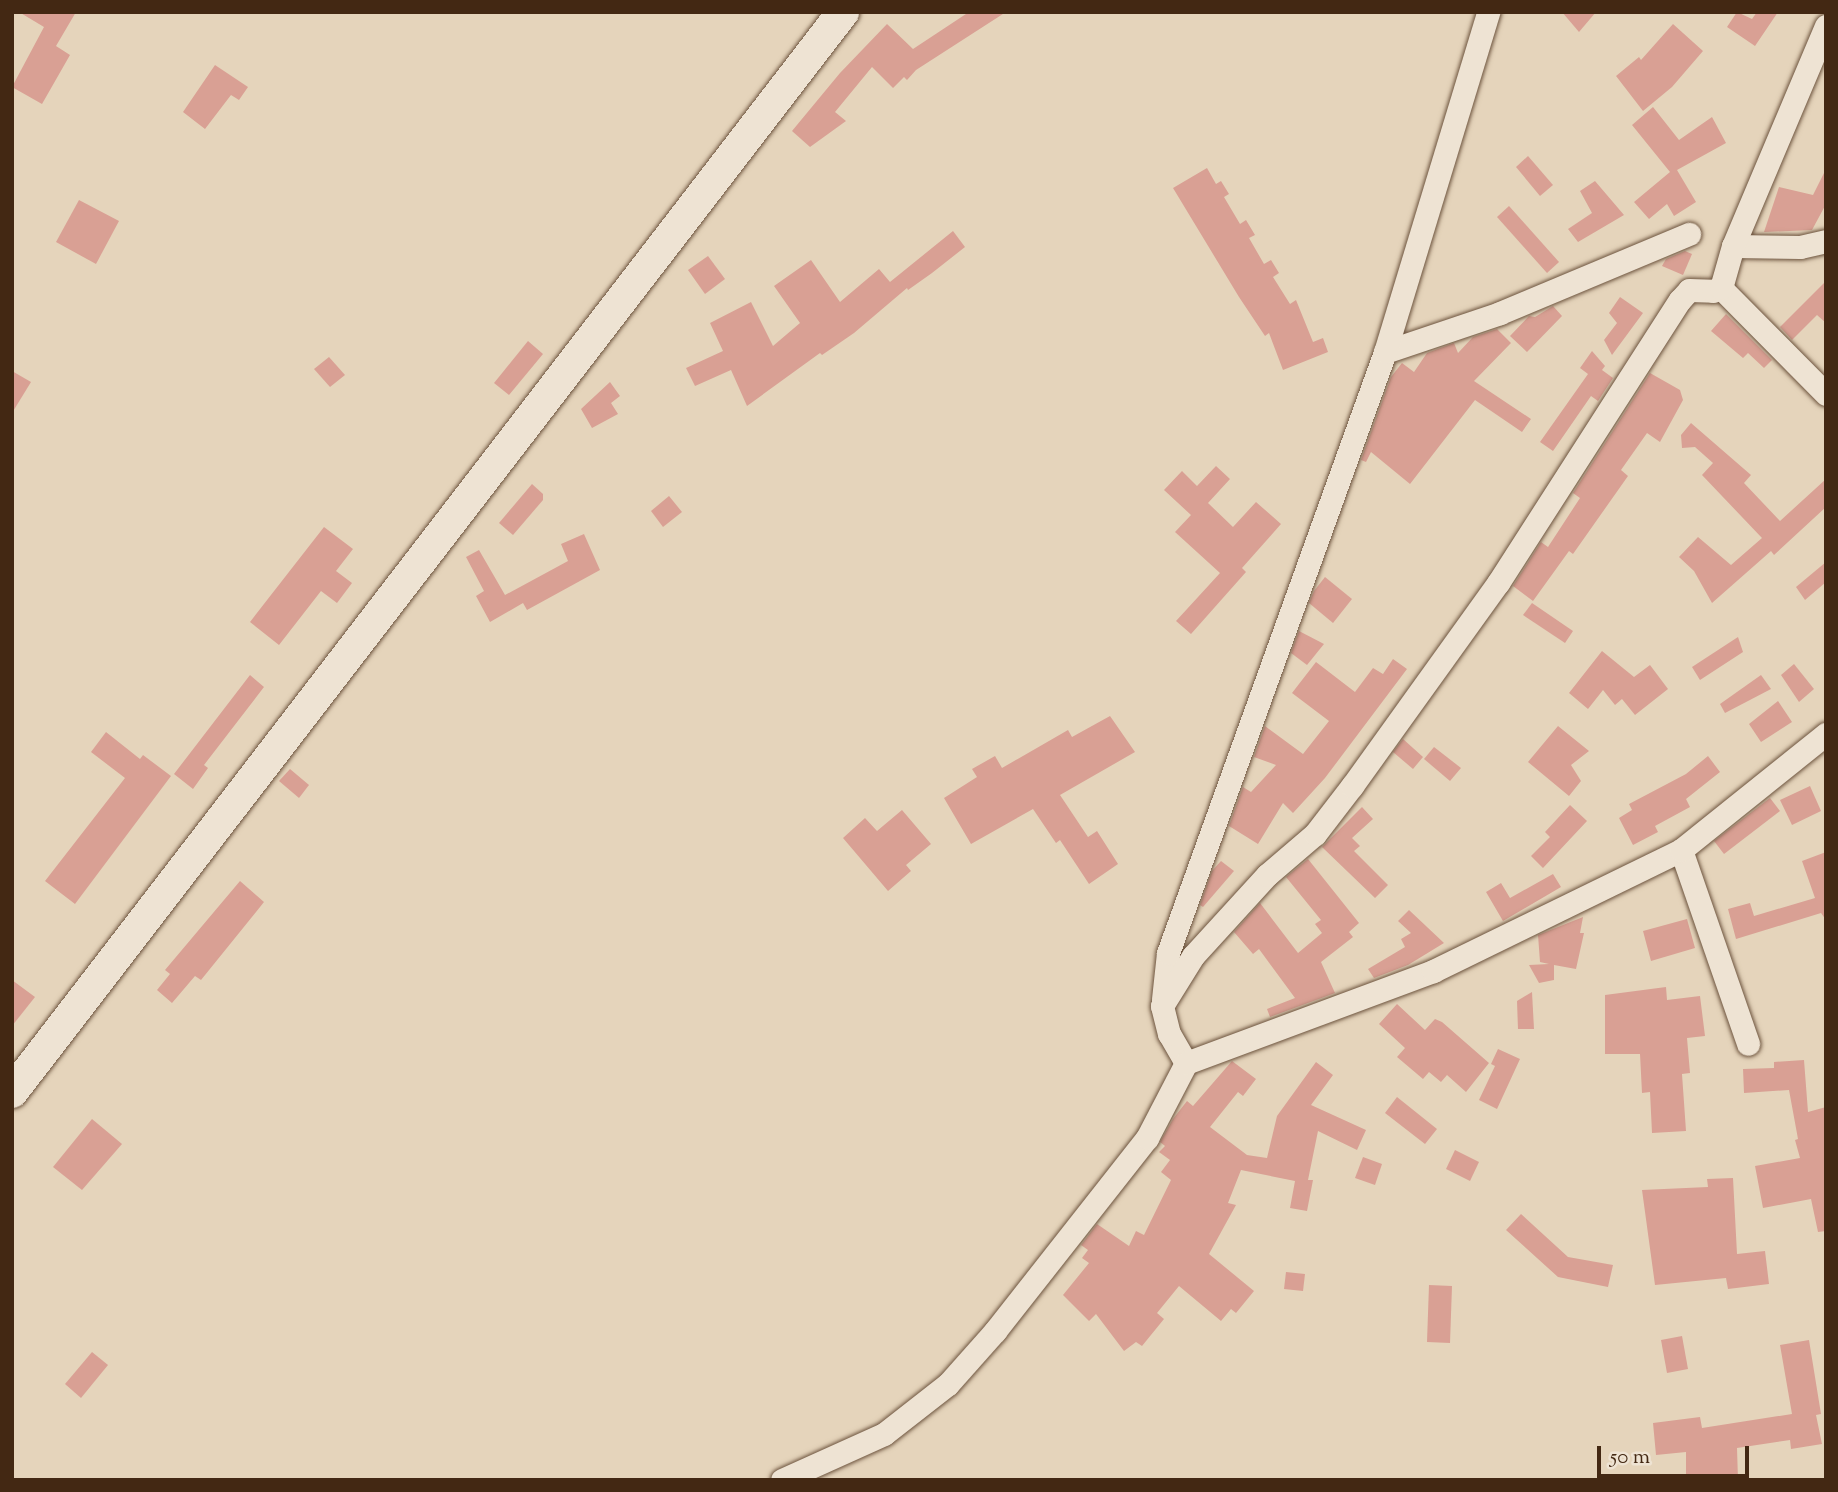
<!DOCTYPE html>
<style>
body{margin:0}
#map{position:relative;width:1838px;height:1492px;overflow:hidden;background:#e5d4bb;font-family:"Sorts Mill Goudy",serif}
div>[style]{position:absolute}
[style*='--x']{left:calc(var(--x)*1px);top:calc(var(--y)*1px);width:calc(var(--w)*1px);rotate:calc(var(--a)*1deg)}
.building>*{inset:0;background:#d9a094}
.roads{filter:drop-shadow(0 0 2px #6c533d) drop-shadow(0 0 2px #6c533d)}
.street>*{height:23px;margin:-11.5px;padding:0 11.5px;transform-origin:11.5px;border-radius:11.5px;background:#eee3d3}
.secondary>*{height:32px;margin:-16px;padding:0 16px;transform-origin:16px;border-radius:16px;background:#eee3d3}
span{translate:-50% -50%;white-space:nowrap;text-align:center;line-height:1.15;-webkit-text-stroke:5px #eee3d3;paint-order:stroke}
.frame{position:absolute;inset:0;border:14px solid #432813;pointer-events:none}
.scale{position:absolute;left:1597px;top:1446px;width:152px;height:32px;box-sizing:border-box;border:4px solid #432813;border-top:0;padding-left:9px;font-size:21px;line-height:24px;white-space:nowrap;color:#432813;-webkit-text-stroke:5px #eee3d3;paint-order:stroke}
</style>
<div id="map">
<div class="building">
<div style="clip-path:polygon(19px 12px,76px 12px,56px 46px,70px 55px,42px 104px,12px 87px,44px 27px)"></div>
<div style="clip-path:polygon(969px 12px,1006px 12px,916px 70px,907px 80px,904px 77px,893px 88px,872px 67px,835px 112px,846px 121px,810px 147px,792px 131px,840px 73px,887px 24px,913px 49px)"></div>
<div style="clip-path:polygon(1562px 12px,1596px 12px,1579px 32px)"></div>
<div style="clip-path:polygon(1737px 12px,1752px 19px,1757px 12px,1778px 12px,1755px 46px,1727px 27px)"></div>
<div style="clip-path:polygon(1673px 24px,1703px 51px,1672px 87px,1643px 111px,1616px 76px,1639px 57px,1641px 60px)"></div>
<div style="clip-path:polygon(215px 65px,248px 87px,239px 100px,231px 95px,205px 129px,183px 112px)"></div>
<div style="clip-path:polygon(1653px 107px,1679px 140px,1712px 117px,1726px 143px,1677px 170px,1696px 202px,1674px 216px,1667px 204px,1649px 219px,1634px 202px,1670px 172px,1632px 125px)"></div>
<div style="clip-path:polygon(1528px 156px,1553px 185px,1540px 196px,1516px 167px)"></div>
<div style="clip-path:polygon(1207px 168px,1216px 184px,1221px 181px,1229px 194px,1224px 197px,1240px 224px,1246px 220px,1255px 235px,1249px 238px,1264px 264px,1271px 260px,1279px 273px,1273px 277px,1290px 304px,1296px 300px,1313px 342px,1323px 338px,1328px 352px,1283px 370px,1269px 333px,1265px 336px,1239px 297px,1173px 188px)"></div>
<div style="clip-path:polygon(1826px 169px,1826px 204px,1812px 230px,1764px 232px,1779px 187px,1813px 195px)"></div>
<div style="clip-path:polygon(1595px 181px,1624px 215px,1578px 242px,1568px 229px,1592px 213px,1580px 191px)"></div>
<div style="clip-path:polygon(79px 200px,119px 221px,96px 264px,56px 242px)"></div>
<div style="clip-path:polygon(1509px 206px,1559px 262px,1547px 273px,1497px 217px)"></div>
<div style="clip-path:polygon(953px 231px,965px 247px,932px 273px,908px 290px,907px 288px,854px 333px,822px 355px,820px 353px,747px 406px,731px 370px,695px 386px,686px 368px,723px 351px,710px 323px,751px 302px,773px 346px,800px 323px,774px 286px,811px 260px,840px 302px,879px 269px,890px 282px)"></div>
<div style="clip-path:polygon(1685px 251px,1692px 254px,1683px 275px,1662px 266px,1666px 259px)"></div>
<div style="clip-path:polygon(708px 256px,725px 279px,705px 294px,688px 270px)"></div>
<div style="clip-path:polygon(1826px 281px,1826px 323px,1817px 315px,1792px 340px,1780px 327px)"></div>
<div style="clip-path:polygon(1620px 297px,1643px 313px,1612px 355px,1604px 340px,1617px 323px,1609px 313px)"></div>
<div style="clip-path:polygon(1553px 306px,1562px 316px,1527px 352px,1510px 336px,1529px 316px,1535px 317px)"></div>
<div style="clip-path:polygon(1726px 314px,1772px 360px,1764px 368px,1748px 353px,1743px 358px,1711px 331px)"></div>
<div style="clip-path:polygon(1497px 329px,1511px 343px,1474px 381px,1531px 419px,1522px 432px,1475px 400px,1410px 484px,1371px 452px,1366px 462px,1361px 460px,1391px 377px,1402px 363px,1414px 372px,1427px 353px,1454px 343px,1458px 353px,1473px 337px)"></div>
<div style="clip-path:polygon(528px 341px,543px 354px,509px 395px,494px 383px)"></div>
<div style="clip-path:polygon(1592px 351px,1605px 366px,1602px 370px,1613px 378px,1598px 401px,1591px 396px,1553px 451px,1540px 442px,1588px 374px,1580px 368px)"></div>
<div style="clip-path:polygon(329px 357px,345px 375px,330px 387px,314px 369px)"></div>
<div style="clip-path:polygon(12px 371px,31px 382px,12px 413px)"></div>
<div style="clip-path:polygon(1650px 373px,1680px 390px,1683px 400px,1660px 442px,1647px 433px,1621px 470px,1628px 476px,1573px 554px,1569px 551px,1533px 601px,1513px 586px,1541px 542px,1548px 547px,1580px 498px,1573px 493px)"></div>
<div style="clip-path:polygon(610px 382px,620px 396px,611px 403px,618px 414px,592px 428px,581px 409px)"></div>
<div style="clip-path:polygon(1691px 423px,1751px 475px,1744px 483px,1780px 521px,1826px 479px,1826px 507px,1774px 555px,1771px 551px,1712px 603px,1694px 571px,1679px 557px,1698px 537px,1731px 565px,1762px 538px,1702px 475px,1713px 463px,1695px 447px,1682px 448px,1681px 435px)"></div>
<div style="clip-path:polygon(1216px 466px,1230px 479px,1208px 503px,1233px 527px,1256px 502px,1281px 524px,1242px 568px,1246px 572px,1191px 634px,1176px 621px,1220px 573px,1175px 532px,1191px 515px,1164px 490px,1182px 471px,1197px 486px)"></div>
<div style="clip-path:polygon(532px 484px,543px 494px,543px 500px,513px 535px,499px 523px)"></div>
<div style="clip-path:polygon(669px 496px,682px 512px,663px 527px,651px 511px)"></div>
<div style="clip-path:polygon(324px 527px,353px 549px,336px 571px,352px 583px,337px 603px,321px 591px,279px 645px,250px 622px)"></div>
<div style="clip-path:polygon(584px 534px,600px 570px,527px 610px,523px 603px,490px 622px,476px 596px,484px 591px,466px 557px,479px 550px,505px 595px,568px 561px,561px 544px)"></div>
<div style="clip-path:polygon(1826px 562px,1826px 582px,1805px 600px,1796px 587px)"></div>
<div style="clip-path:polygon(1325px 577px,1352px 599px,1333px 623px,1309px 603px,1314px 591px)"></div>
<div style="clip-path:polygon(1532px 603px,1573px 631px,1565px 643px,1523px 615px)"></div>
<div style="clip-path:polygon(1299px 631px,1324px 644px,1307px 665px,1291px 653px)"></div>
<div style="clip-path:polygon(1738px 637px,1743px 652px,1700px 680px,1692px 667px)"></div>
<div style="clip-path:polygon(1602px 651px,1634px 677px,1650px 665px,1668px 689px,1635px 715px,1622px 699px,1615px 705px,1603px 690px,1588px 709px,1569px 693px)"></div>
<div style="clip-path:polygon(1393px 659px,1407px 669px,1325px 778px,1293px 813px,1283px 803px,1258px 844px,1229px 826px,1243px 787px,1251px 792px,1276px 765px,1254px 757px,1265px 726px,1303px 754px,1329px 721px,1292px 693px,1316px 662px,1355px 692px,1373px 668px,1383px 674px)"></div>
<div style="clip-path:polygon(1794px 664px,1814px 689px,1799px 702px,1781px 675px)"></div>
<div style="clip-path:polygon(250px 675px,264px 687px,204px 765px,208px 768px,193px 789px,174px 774px)"></div>
<div style="clip-path:polygon(1761px 675px,1771px 689px,1725px 713px,1720px 704px)"></div>
<div style="clip-path:polygon(1778px 701px,1792px 722px,1761px 742px,1749px 724px)"></div>
<div style="clip-path:polygon(1110px 716px,1135px 752px,1060px 795px,1088px 837px,1097px 831px,1118px 864px,1089px 884px,1060px 840px,1056px 843px,1033px 809px,971px 844px,944px 798px,977px 777px,972px 769px,995px 756px,1002px 768px,1068px 730px,1072px 737px)"></div>
<div style="clip-path:polygon(1558px 726px,1589px 751px,1571px 765px,1581px 781px,1569px 796px,1528px 762px)"></div>
<div style="clip-path:polygon(106px 732px,140px 759px,143px 755px,171px 776px,75px 904px,45px 881px,125px 778px,91px 752px)"></div>
<div style="clip-path:polygon(1403px 739px,1423px 757px,1413px 769px,1393px 752px)"></div>
<div style="clip-path:polygon(1434px 747px,1461px 768px,1450px 781px,1424px 759px)"></div>
<div style="clip-path:polygon(1708px 756px,1720px 772px,1686px 799px,1690px 807px,1655px 826px,1658px 832px,1633px 845px,1619px 818px,1632px 810px,1629px 804px,1686px 774px)"></div>
<div style="clip-path:polygon(290px 769px,309px 785px,299px 798px,279px 781px)"></div>
<div style="clip-path:polygon(1810px 786px,1821px 811px,1792px 825px,1780px 800px)"></div>
<div style="clip-path:polygon(1770px 798px,1780px 811px,1724px 854px,1714px 841px)"></div>
<div style="clip-path:polygon(1570px 805px,1587px 821px,1543px 868px,1531px 856px,1550px 837px,1545px 832px)"></div>
<div style="clip-path:polygon(1362px 807px,1373px 819px,1352px 838px,1360px 846px,1354px 851px,1388px 885px,1375px 898px,1322px 847px)"></div>
<div style="clip-path:polygon(902px 810px,931px 844px,906px 865px,911px 871px,888px 891px,843px 838px,865px 818px,877px 831px)"></div>
<div style="clip-path:polygon(1826px 852px,1826px 920px,1821px 913px,1736px 939px,1728px 909px,1750px 903px,1754px 916px,1815px 898px,1802px 861px)"></div>
<div style="clip-path:polygon(1308px 859px,1359px 923px,1349px 932px,1353px 937px,1321px 962px,1335px 993px,1270px 1017px,1267px 1009px,1295px 998px,1259px 949px,1253px 954px,1234px 932px,1260px 903px,1298px 953px,1322px 933px,1315px 924px,1321px 920px,1286px 877px)"></div>
<div style="clip-path:polygon(1221px 861px,1234px 871px,1203px 907px,1200px 905px,1212px 871px)"></div>
<div style="clip-path:polygon(1553px 874px,1561px 887px,1503px 921px,1486px 892px,1501px 883px,1510px 898px)"></div>
<div style="clip-path:polygon(240px 881px,264px 902px,201px 980px,195px 976px,172px 1003px,157px 990px,170px 974px,165px 970px)"></div>
<div style="clip-path:polygon(1409px 910px,1444px 943px,1408px 965px,1374px 978px,1368px 969px,1405px 947px,1401px 939px,1411px 933px,1398px 921px)"></div>
<div style="clip-path:polygon(1583px 917px,1580px 933px,1584px 933px,1576px 969px,1554px 965px,1554px 980px,1539px 983px,1529px 965px,1549px 964px,1540px 962px,1538px 935px)"></div>
<div style="clip-path:polygon(1687px 919px,1695px 948px,1651px 961px,1643px 931px)"></div>
<div style="clip-path:polygon(12px 980px,35px 997px,12px 1026px)"></div>
<div style="clip-path:polygon(1666px 987px,1667px 1000px,1700px 996px,1705px 1036px,1687px 1038px,1690px 1073px,1682px 1074px,1686px 1131px,1652px 1133px,1650px 1092px,1642px 1093px,1640px 1054px,1605px 1054px,1605px 995px)"></div>
<div style="clip-path:polygon(1532px 992px,1534px 1029px,1518px 1029px,1517px 1001px)"></div>
<div style="clip-path:polygon(1397px 1004px,1425px 1030px,1435px 1019px,1442px 1022px,1489px 1063px,1466px 1092px,1447px 1075px,1441px 1082px,1429px 1072px,1423px 1079px,1397px 1057px,1405px 1048px,1379px 1024px)"></div>
<div style="clip-path:polygon(1498px 1049px,1520px 1059px,1497px 1109px,1479px 1100px,1495px 1066px,1491px 1064px)"></div>
<div style="clip-path:polygon(1804px 1060px,1808px 1112px,1826px 1107px,1826px 1231px,1818px 1232px,1811px 1199px,1763px 1208px,1755px 1166px,1800px 1158px,1795px 1140px,1798px 1139px,1789px 1090px,1744px 1093px,1743px 1069px,1774px 1068px,1774px 1062px)"></div>
<div style="clip-path:polygon(1232px 1061px,1256px 1079px,1243px 1096px,1238px 1092px,1210px 1127px,1247px 1155px,1267px 1158px,1277px 1116px,1316px 1062px,1333px 1075px,1311px 1105px,1366px 1130px,1357px 1150px,1318px 1131px,1308px 1180px,1313px 1180px,1307px 1211px,1290px 1208px,1295px 1181px,1241px 1170px,1228px 1203px,1236px 1205px,1209px 1254px,1254px 1291px,1236px 1313px,1231px 1309px,1221px 1321px,1179px 1286px,1157px 1313px,1164px 1319px,1142px 1346px,1136px 1342px,1124px 1351px,1096px 1314px,1089px 1321px,1063px 1295px,1089px 1263px,1082px 1258px,1088px 1250px,1081px 1245px,1097px 1224px,1129px 1246px,1136px 1231px,1144px 1235px,1171px 1180px,1161px 1172px,1170px 1160px,1159px 1152px,1165px 1146px,1160px 1142px,1173px 1119px,1187px 1101px,1193px 1106px)"></div>
<div style="clip-path:polygon(1397px 1097px,1437px 1129px,1425px 1144px,1385px 1113px)"></div>
<div style="clip-path:polygon(92px 1119px,122px 1144px,82px 1190px,53px 1167px)"></div>
<div style="clip-path:polygon(1455px 1150px,1479px 1162px,1470px 1181px,1446px 1169px)"></div>
<div style="clip-path:polygon(1363px 1157px,1382px 1164px,1375px 1185px,1355px 1178px)"></div>
<div style="clip-path:polygon(1733px 1178px,1737px 1254px,1765px 1251px,1769px 1284px,1728px 1289px,1726px 1278px,1655px 1285px,1642px 1190px,1708px 1187px,1707px 1179px)"></div>
<div style="clip-path:polygon(1521px 1214px,1568px 1257px,1613px 1265px,1608px 1287px,1558px 1277px,1506px 1230px)"></div>
<div style="clip-path:polygon(1286px 1272px,1305px 1274px,1303px 1291px,1284px 1289px)"></div>
<div style="clip-path:polygon(1429px 1285px,1452px 1286px,1450px 1343px,1427px 1342px)"></div>
<div style="clip-path:polygon(1682px 1336px,1688px 1369px,1667px 1373px,1661px 1340px)"></div>
<div style="clip-path:polygon(1809px 1340px,1821px 1414px,1816px 1415px,1822px 1444px,1791px 1449px,1790px 1440px,1737px 1448px,1738px 1480px,1686px 1480px,1686px 1452px,1656px 1455px,1653px 1423px,1700px 1417px,1702px 1428px,1792px 1414px,1780px 1345px)"></div>
<div style="clip-path:polygon(92px 1352px,108px 1365px,81px 1398px,65px 1384px)"></div>
</div>
<div class="roads">
<div class="street">
<div style="--x:1733;--y:246;--w:67;--a:0.9"></div>
<div style="--x:1800;--y:247;--w:27;--a:-13"></div>
<div style="--x:1721;--y:288;--w:149;--a:45.3"></div>
<div style="--x:1385;--y:352;--w:121;--a:-18.7"></div>
<div style="--x:1500;--y:313;--w:205;--a:-22.7"></div>
<div style="--x:1681;--y:850;--w:205;--a:70.9"></div>
<div style="--x:1163;--y:999;--w:46;--a:-83.8"></div>
<div style="--x:1168;--y:953;--w:639;--a:-70.15"></div>
<div style="--x:1385;--y:352;--w:355;--a:-73.1"></div>
<div style="--x:1186;--y:1063;--w:34;--a:-120"></div>
<div style="--x:1169;--y:1034;--w:29;--a:-104"></div>
<div style="--x:1162;--y:1006;--w:59;--a:-58.2"></div>
<div style="--x:1193;--y:956;--w:110;--a:-47.6"></div>
<div style="--x:1267;--y:875;--w:63;--a:-40.5"></div>
<div style="--x:1315;--y:834;--w:61;--a:-52.4"></div>
<div style="--x:1352;--y:786;--w:250;--a:-54.3"></div>
<div style="--x:1498;--y:583;--w:336;--a:-57.3"></div>
<div style="--x:1680;--y:300;--w:13;--a:-48"></div>
<div style="--x:1689;--y:290;--w:24;--a:2"></div>
<div style="--x:1713;--y:291;--w:9;--a:-21"></div>
<div style="--x:1721;--y:288;--w:44;--a:-74.1"></div>
<div style="--x:1733;--y:246;--w:239;--a:-67.1"></div>
<div style="--x:782;--y:1480;--w:112;--a:-24.3"></div>
<div style="--x:884;--y:1434;--w:81;--a:-38"></div>
<div style="--x:948;--y:1384;--w:71;--a:-48.4"></div>
<div style="--x:995;--y:1331;--w:246;--a:-51.8"></div>
<div style="--x:1147;--y:1138;--w:85;--a:-62.5"></div>
<div style="--x:1186;--y:1063;--w:264;--a:-20.4"></div>
<div style="--x:1433;--y:971;--w:276;--a:-26"></div>
<div style="--x:1681;--y:850;--w:186;--a:-38.7"></div>
</div>
<div class="secondary">
<div style="--x:12;--y:1092;--w:1363;--a:-52.42"></div>
</div>
</div>
<div class="frame"></div>
<div class="scale">50 m</div>
</div>
